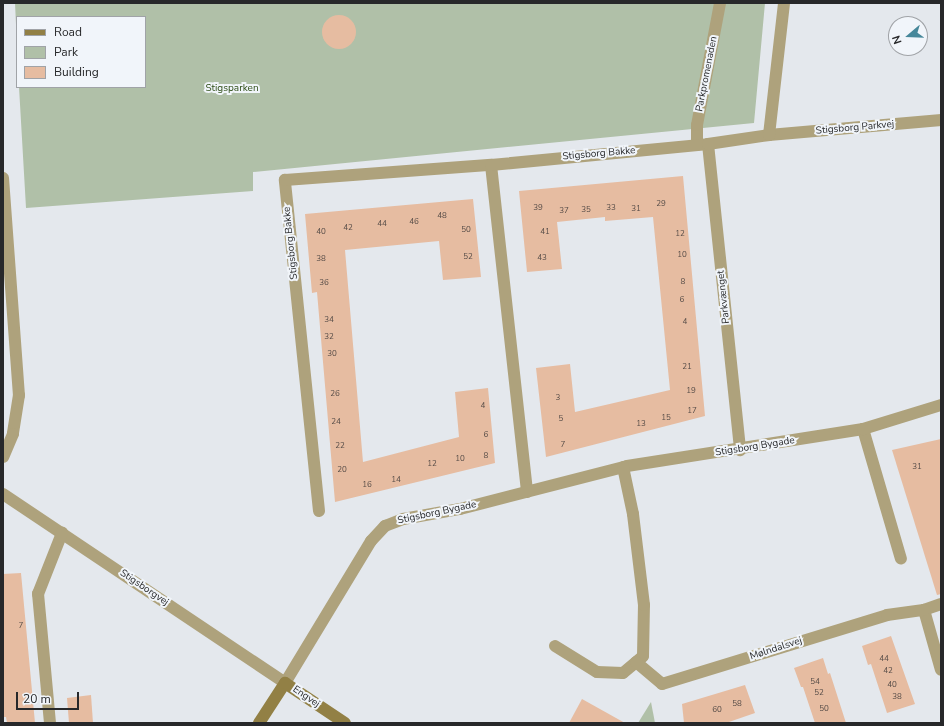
<!DOCTYPE html>
<meta charset="utf-8">
<style>
body{margin:0}
#map{position:relative;width:944px;height:726px;overflow:hidden;background:#e4e8ed;font-family:"Nunito Sans",sans-serif}
div>[style]{position:absolute}
[style*='--x']{left:calc(var(--x)*1px);top:calc(var(--y)*1px);width:calc(var(--w)*1px);rotate:calc(var(--a)*1deg)}
.green>*{inset:0;background:#b0c0a8}
.building>*{inset:0;background:#e6bca1}
.round{border-radius:50%}
.street>*{height:12px;margin:-6px;padding:0 6px;transform-origin:6px;border-radius:6px;background:#aea27c}
.secondary>*{height:12px;margin:-6px;padding:0 6px;transform-origin:6px;border-radius:6px;background:#928045}
span{translate:-50% -50%;white-space:nowrap;text-align:center;line-height:1.15;-webkit-text-stroke:4px #f1f5fa;paint-order:stroke}
.number-label{font-size:8px;color:#574d48}
.number-label span{-webkit-text-stroke-width:0}
.street-label{font-size:10px;color:#27282a}
.park-label{font-size:10px;color:#2d4d16}
.frame{position:absolute;inset:0;border:4px solid #27282a;pointer-events:none}
.legend{position:absolute;left:16px;top:16px;width:130px;height:72px;box-sizing:border-box;background:#f1f5fa;border:1px solid #a0a3a7;margin:0;padding:5px 7px;list-style:none;font-size:12px;color:#27282a}
.legend li{display:flex;align-items:center;gap:8px;height:20px}
.legend b{width:20px;border:1px solid #a0a3a7}
.north{position:absolute;left:888px;top:16px;width:40px;height:40px;box-sizing:border-box;background:#f1f5fa;border:1px solid #a0a3a7;border-radius:50%;rotate:251deg;font-size:11px;font-weight:700;line-height:16px;text-align:center;color:#27282a}
.north::after{content:'';display:block;margin:auto;width:14px;height:18px;background:#46879a;clip-path:polygon(50% 0,100% 100%,50% 72%,0 100%)}
.scale{position:absolute;left:16px;top:692px;width:63px;height:18px;box-sizing:border-box;border:2px solid #27282a;border-top:0;padding-left:5px;font-size:12px;line-height:14px;white-space:nowrap;color:#27282a;-webkit-text-stroke:3px #f1f5fa;paint-order:stroke}
</style>
<div id="map">
<div class="green">
<div style="clip-path:polygon(15px 3px,765px 3px,754px 123px,253px 172px,253px 191px,26px 208px,19px 87px,145px 87px,145px 17px,17px 17px,17px 46px)"></div>
<div style="clip-path:polygon(651px 702px,655px 723px,638px 723px)"></div>
</div>
<div class="building">
<div class="round" style="left:322px;top:15px;width:34px;height:34px"></div>
<div style="clip-path:polygon(683px 176px,705px 416px,546px 457px,536px 368px,570px 364px,575px 412px,670px 390px,653px 217px,605px 221px,605px 217px,557px 222px,562px 269px,527px 272px,519px 191px)"></div>
<div style="clip-path:polygon(473px 199px,481px 277px,443px 280px,439px 241px,345px 250px,363px 462px,459px 437px,455px 392px,488px 388px,495px 463px,335px 502px,317px 292px,312px 293px,305px 214px)"></div>
<div style="clip-path:polygon(941px 439px,941px 594px,937px 595px,892px 450px)"></div>
<div style="clip-path:polygon(21px 573px,35px 723px,7px 723px,6px 717px,3px 717px,3px 574px)"></div>
<div style="clip-path:polygon(891px 636px,915px 704px,887px 713px,871px 664px,868px 665px,862px 646px)"></div>
<div style="clip-path:polygon(823px 658px,828px 674px,830px 673px,846px 723px,815px 723px,803px 687px,801px 687px,794px 668px)"></div>
<div style="clip-path:polygon(745px 685px,755px 713px,726px 723px,684px 723px,682px 704px)"></div>
<div style="clip-path:polygon(91px 695px,93px 723px,69px 723px,67px 698px)"></div>
<div style="clip-path:polygon(582px 699px,625px 723px,569px 723px)"></div>
</div>
<div class="street">
<div style="--x:769;--y:135;--w:173;--a:-5"></div>
<div style="--x:708;--y:144;--w:308;--a:84"></div>
<div style="--x:697;--y:145;--w:20;--a:-90"></div>
<div style="--x:697;--y:125;--w:124;--a:-79.3"></div>
<div style="--x:491;--y:165;--w:329;--a:83.7"></div>
<div style="--x:3;--y:178;--w:218;--a:85.8"></div>
<div style="--x:19;--y:395;--w:39;--a:99"></div>
<div style="--x:13;--y:434;--w:25;--a:113"></div>
<div style="--x:863;--y:429;--w:135;--a:73.7"></div>
<div style="--x:3;--y:494;--w:339;--a:33.8"></div>
<div style="--x:285;--y:683;--w:166;--a:-58.8"></div>
<div style="--x:371;--y:541;--w:21;--a:-47"></div>
<div style="--x:385;--y:526;--w:19;--a:-21"></div>
<div style="--x:403;--y:519;--w:58;--a:-10"></div>
<div style="--x:460;--y:509;--w:172;--a:-14.4"></div>
<div style="--x:627;--y:466;--w:239;--a:-8.9"></div>
<div style="--x:863;--y:429;--w:82;--a:-17.1"></div>
<div style="--x:319;--y:511;--w:333;--a:-95.9"></div>
<div style="--x:285;--y:180;--w:207;--a:-4.2"></div>
<div style="--x:491;--y:165;--w:218;--a:-5.5"></div>
<div style="--x:708;--y:144;--w:62;--a:-8.4"></div>
<div style="--x:769;--y:135;--w:133;--a:-83.5"></div>
<div style="--x:941;--y:604;--w:18;--a:161"></div>
<div style="--x:924;--y:610;--w:62;--a:74.2"></div>
<div style="--x:555;--y:646;--w:49;--a:31.8"></div>
<div style="--x:597;--y:672;--w:26;--a:2"></div>
<div style="--x:623;--y:673;--w:26;--a:-40"></div>
<div style="--x:643;--y:656;--w:51;--a:-88.9"></div>
<div style="--x:644;--y:605;--w:92;--a:-96.9"></div>
<div style="--x:633;--y:514;--w:48;--a:-102"></div>
<div style="--x:636;--y:662;--w:34;--a:40"></div>
<div style="--x:662;--y:684;--w:235;--a:-17"></div>
<div style="--x:887;--y:615;--w:37;--a:-8"></div>
<div style="--x:50;--y:723;--w:130;--a:-95.3"></div>
<div style="--x:38;--y:594;--w:66;--a:-68.5"></div>
</div>
<div class="secondary">
<div style="--x:259;--y:723;--w:48;--a:-57"></div>
<div style="--x:285;--y:683;--w:72;--a:33.7"></div>
</div>
<div class="number-label">
<span style="left:661px;top:204px">29</span>
<span style="left:538px;top:208px">39</span>
<span style="left:611px;top:208px">33</span>
<span style="left:636px;top:209px">31</span>
<span style="left:586px;top:210px">35</span>
<span style="left:564px;top:211px">37</span>
<span style="left:442px;top:216px">48</span>
<span style="left:414px;top:222px">46</span>
<span style="left:382px;top:224px">44</span>
<span style="left:348px;top:228px">42</span>
<span style="left:466px;top:230px">50</span>
<span style="left:321px;top:232px">40</span>
<span style="left:545px;top:232px">41</span>
<span style="left:680px;top:234px">12</span>
<span style="left:682px;top:255px">10</span>
<span style="left:468px;top:257px">52</span>
<span style="left:542px;top:258px">43</span>
<span style="left:321px;top:259px">38</span>
<span style="left:683px;top:282px">8</span>
<span style="left:324px;top:283px">36</span>
<span style="left:682px;top:300px">6</span>
<span style="left:329px;top:320px">34</span>
<span style="left:685px;top:322px">4</span>
<span style="left:329px;top:337px">32</span>
<span style="left:332px;top:354px">30</span>
<span style="left:687px;top:367px">21</span>
<span style="left:691px;top:391px">19</span>
<span style="left:335px;top:394px">26</span>
<span style="left:558px;top:398px">3</span>
<span style="left:483px;top:406px">4</span>
<span style="left:692px;top:411px">17</span>
<span style="left:666px;top:418px">15</span>
<span style="left:561px;top:419px">5</span>
<span style="left:336px;top:422px">24</span>
<span style="left:641px;top:424px">13</span>
<span style="left:486px;top:435px">6</span>
<span style="left:563px;top:445px">7</span>
<span style="left:340px;top:446px">22</span>
<span style="left:486px;top:456px">8</span>
<span style="left:460px;top:459px">10</span>
<span style="left:432px;top:464px">12</span>
<span style="left:917px;top:467px">31</span>
<span style="left:342px;top:470px">20</span>
<span style="left:396px;top:480px">14</span>
<span style="left:367px;top:485px">16</span>
<span style="left:21px;top:626px">7</span>
<span style="left:884px;top:659px">44</span>
<span style="left:888px;top:671px">42</span>
<span style="left:815px;top:682px">54</span>
<span style="left:892px;top:685px">40</span>
<span style="left:819px;top:693px">52</span>
<span style="left:897px;top:697px">38</span>
<span style="left:737px;top:704px">58</span>
<span style="left:824px;top:709px">50</span>
<span style="left:717px;top:710px">60</span>
</div>
<div class="street-label">
<span style="left:707px;top:74px;rotate:-79deg">Parkpromenaden</span>
<span style="left:855px;top:128px;rotate:-5deg">Stigsborg Parkvej</span>
<span style="left:599px;top:154px;rotate:-5deg">Stigsborg Bakke</span>
<span style="left:291px;top:243px;rotate:-96deg">Stigsborg Bakke</span>
<span style="left:724px;top:297px;rotate:-96deg">Parkvænget</span>
<span style="left:755px;top:447px;rotate:-9deg">Stigsborg Bygade</span>
<span style="left:437px;top:513px;rotate:-12deg">Stigsborg Bygade</span>
<span style="left:144px;top:588px;rotate:34deg">Stigsborgvej</span>
<span style="left:776px;top:649px;rotate:-18deg">Mølndalsvej</span>
<span style="left:306px;top:697px;rotate:34deg">Engvej</span>
</div>
<div class="park-label">
<span style="left:232px;top:89px">Stigsparken</span>
</div>
<div class="frame"></div>
<ul class="legend">
<li><b style="height:5px;background:#928045"></b>Road</li>
<li><b style="height:11px;background:#b0c0a8"></b>Park</li>
<li><b style="height:11px;background:#e6bca1"></b>Building</li>
</ul>
<div class="north">N</div>
<div class="scale">20 m</div>
</div>
